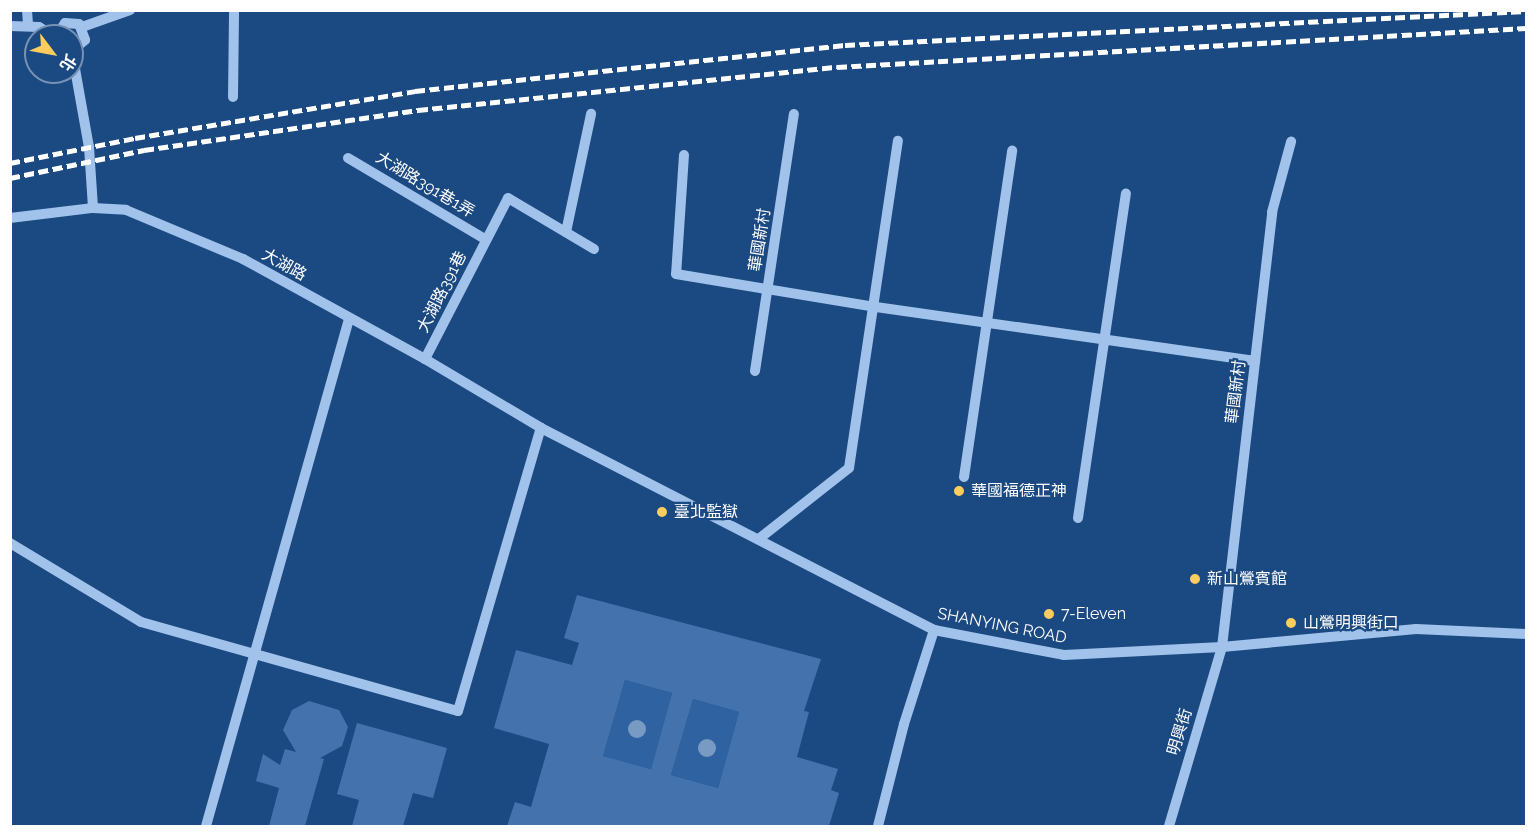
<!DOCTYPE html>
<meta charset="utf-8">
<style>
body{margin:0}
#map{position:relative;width:1537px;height:837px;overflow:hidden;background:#1b4982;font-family:Raleway,"Noto Sans TC",sans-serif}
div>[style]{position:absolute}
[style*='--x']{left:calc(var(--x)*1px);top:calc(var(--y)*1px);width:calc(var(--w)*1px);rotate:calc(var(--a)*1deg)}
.green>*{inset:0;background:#2e62a1}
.building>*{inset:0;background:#4472ac}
.minor>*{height:10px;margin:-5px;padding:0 5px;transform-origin:5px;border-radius:5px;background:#a0c2eb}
.rail>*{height:4.5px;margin-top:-2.25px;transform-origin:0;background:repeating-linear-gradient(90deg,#fff 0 10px,transparent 0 14.5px)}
.trees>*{width:18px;height:18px;margin:-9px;border-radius:50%;background:#789ac3}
.dots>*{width:16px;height:16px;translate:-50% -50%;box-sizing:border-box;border:3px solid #1b4982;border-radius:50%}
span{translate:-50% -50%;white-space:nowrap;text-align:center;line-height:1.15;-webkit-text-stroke:4.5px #1b4982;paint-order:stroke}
.street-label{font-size:16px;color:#fff}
.poi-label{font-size:16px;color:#fff}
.left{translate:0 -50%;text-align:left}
.frame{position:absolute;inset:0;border:12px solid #fff;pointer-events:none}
.north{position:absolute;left:24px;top:24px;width:60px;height:60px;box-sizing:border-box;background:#1b4982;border:2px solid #7692b4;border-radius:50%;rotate:122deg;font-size:16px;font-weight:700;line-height:24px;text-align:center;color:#fff}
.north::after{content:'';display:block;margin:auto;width:21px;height:27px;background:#fccd5c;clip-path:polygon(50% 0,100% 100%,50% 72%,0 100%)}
</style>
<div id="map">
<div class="green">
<div style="clip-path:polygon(625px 680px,672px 693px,651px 769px,603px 756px)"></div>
<div style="clip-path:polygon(693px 699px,739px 712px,718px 788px,671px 775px)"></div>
</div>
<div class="building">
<div style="clip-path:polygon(evenodd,577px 595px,821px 659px,804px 711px,809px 712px,797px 757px,838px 769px,831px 790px,839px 793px,829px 826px,507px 826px,515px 802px,531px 807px,549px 744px,494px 728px,516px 650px,572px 665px,579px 643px,564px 638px,577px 595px,625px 680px,672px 693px,651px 769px,603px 756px,625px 680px,577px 595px,693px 699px,739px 712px,718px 788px,671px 775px,693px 699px)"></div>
<div style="clip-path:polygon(309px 701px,339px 710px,348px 727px,342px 746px,320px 758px,324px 759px,305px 826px,269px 826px,279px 788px,256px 781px,263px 754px,280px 765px,285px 749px,296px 752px,283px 730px,292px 710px)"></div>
<div style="clip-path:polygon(357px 723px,447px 748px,433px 798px,413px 793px,403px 826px,352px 826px,359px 800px,337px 794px)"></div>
</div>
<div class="minor">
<div style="--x:27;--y:10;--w:15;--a:86"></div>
<div style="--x:10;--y:26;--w:29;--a:2"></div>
<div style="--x:39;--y:27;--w:17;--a:31"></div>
<div style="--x:82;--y:27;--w:51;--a:-19.5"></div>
<div style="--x:56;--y:36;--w:16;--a:-55"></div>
<div style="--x:65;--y:23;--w:14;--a:4"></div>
<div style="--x:79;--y:24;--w:17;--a:69"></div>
<div style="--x:85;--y:40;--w:17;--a:140"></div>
<div style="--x:72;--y:52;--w:97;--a:79.9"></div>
<div style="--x:89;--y:147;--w:61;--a:86.2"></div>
<div style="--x:233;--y:97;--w:87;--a:-89.3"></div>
<div style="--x:684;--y:155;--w:119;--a:93.8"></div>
<div style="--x:676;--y:274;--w:203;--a:9.4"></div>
<div style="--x:876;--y:307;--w:383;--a:8.1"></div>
<div style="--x:348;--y:158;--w:159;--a:30.6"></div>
<div style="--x:10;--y:218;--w:84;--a:-6.9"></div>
<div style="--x:93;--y:208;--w:33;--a:3"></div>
<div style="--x:126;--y:210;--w:127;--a:22.7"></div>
<div style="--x:243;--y:259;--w:208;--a:28.8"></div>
<div style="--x:425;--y:359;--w:135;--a:30.7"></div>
<div style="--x:541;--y:428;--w:442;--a:27.2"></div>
<div style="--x:934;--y:630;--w:132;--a:10.9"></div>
<div style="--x:1064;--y:655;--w:158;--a:-2.9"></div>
<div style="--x:1222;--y:647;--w:195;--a:-5.3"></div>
<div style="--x:1416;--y:629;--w:110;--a:2.6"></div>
<div style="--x:566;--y:232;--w:121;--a:-78"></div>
<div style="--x:425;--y:359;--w:181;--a:-62.7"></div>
<div style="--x:508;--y:198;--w:100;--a:30.7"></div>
<div style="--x:755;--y:371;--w:260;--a:-81.4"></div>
<div style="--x:964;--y:477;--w:330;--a:-81.6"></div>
<div style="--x:1078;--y:518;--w:328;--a:-81.6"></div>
<div style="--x:760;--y:538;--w:113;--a:-38.2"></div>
<div style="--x:849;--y:468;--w:331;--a:-81.5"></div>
<div style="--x:10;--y:543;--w:153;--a:31.1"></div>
<div style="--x:141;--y:622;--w:329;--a:15.7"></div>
<div style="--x:458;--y:711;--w:295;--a:-73.7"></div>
<div style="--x:206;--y:826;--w:527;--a:-74.25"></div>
<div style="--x:878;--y:826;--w:105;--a:-75.7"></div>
<div style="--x:904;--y:724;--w:99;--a:-72.3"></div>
<div style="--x:1169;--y:826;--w:187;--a:-73.5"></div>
<div style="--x:1222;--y:647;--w:438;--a:-83.4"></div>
<div style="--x:1272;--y:212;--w:73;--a:-74.8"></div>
</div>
<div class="rail">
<div style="--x:10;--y:163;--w:127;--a:-11.3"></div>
<div style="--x:135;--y:138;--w:284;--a:-9.5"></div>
<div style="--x:415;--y:91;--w:432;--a:-6.1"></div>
<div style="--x:845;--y:45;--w:682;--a:-2.86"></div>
<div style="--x:10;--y:178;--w:137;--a:-11.8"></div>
<div style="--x:144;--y:150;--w:277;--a:-8.3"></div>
<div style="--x:418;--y:110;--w:421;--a:-5.9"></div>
<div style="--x:837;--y:67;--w:690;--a:-3.24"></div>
</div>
<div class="trees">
<div style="left:637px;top:729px"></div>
<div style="left:707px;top:748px"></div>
</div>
<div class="dots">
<div style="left:959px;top:491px;background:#fccd5c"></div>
<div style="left:662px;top:512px;background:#fccd5c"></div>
<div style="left:1195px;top:579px;background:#fccd5c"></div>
<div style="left:1049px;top:614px;background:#fccd5c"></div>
<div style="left:1291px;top:623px;background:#fccd5c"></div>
</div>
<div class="street-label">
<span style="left:425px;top:185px;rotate:31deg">大湖路391巷1弄</span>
<span style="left:760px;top:240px;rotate:-81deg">華國新村</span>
<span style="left:284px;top:265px;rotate:29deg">大湖路</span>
<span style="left:442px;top:292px;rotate:-63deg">大湖路391巷</span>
<span style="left:1236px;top:392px;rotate:-83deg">華國新村</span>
<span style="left:1002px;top:626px;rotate:11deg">SHANYING ROAD</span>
<span style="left:1180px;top:732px;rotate:-73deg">明興街</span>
</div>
<div class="poi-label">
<span class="left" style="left:971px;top:491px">華國福德正神</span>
<span class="left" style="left:674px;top:512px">臺北監獄</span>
<span class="left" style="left:1207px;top:579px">新山鶯賓館</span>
<span class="left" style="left:1061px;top:614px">7-Eleven</span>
<span class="left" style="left:1303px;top:623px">山鶯明興街口</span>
</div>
<div class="frame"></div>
<div class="north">北</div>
</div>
